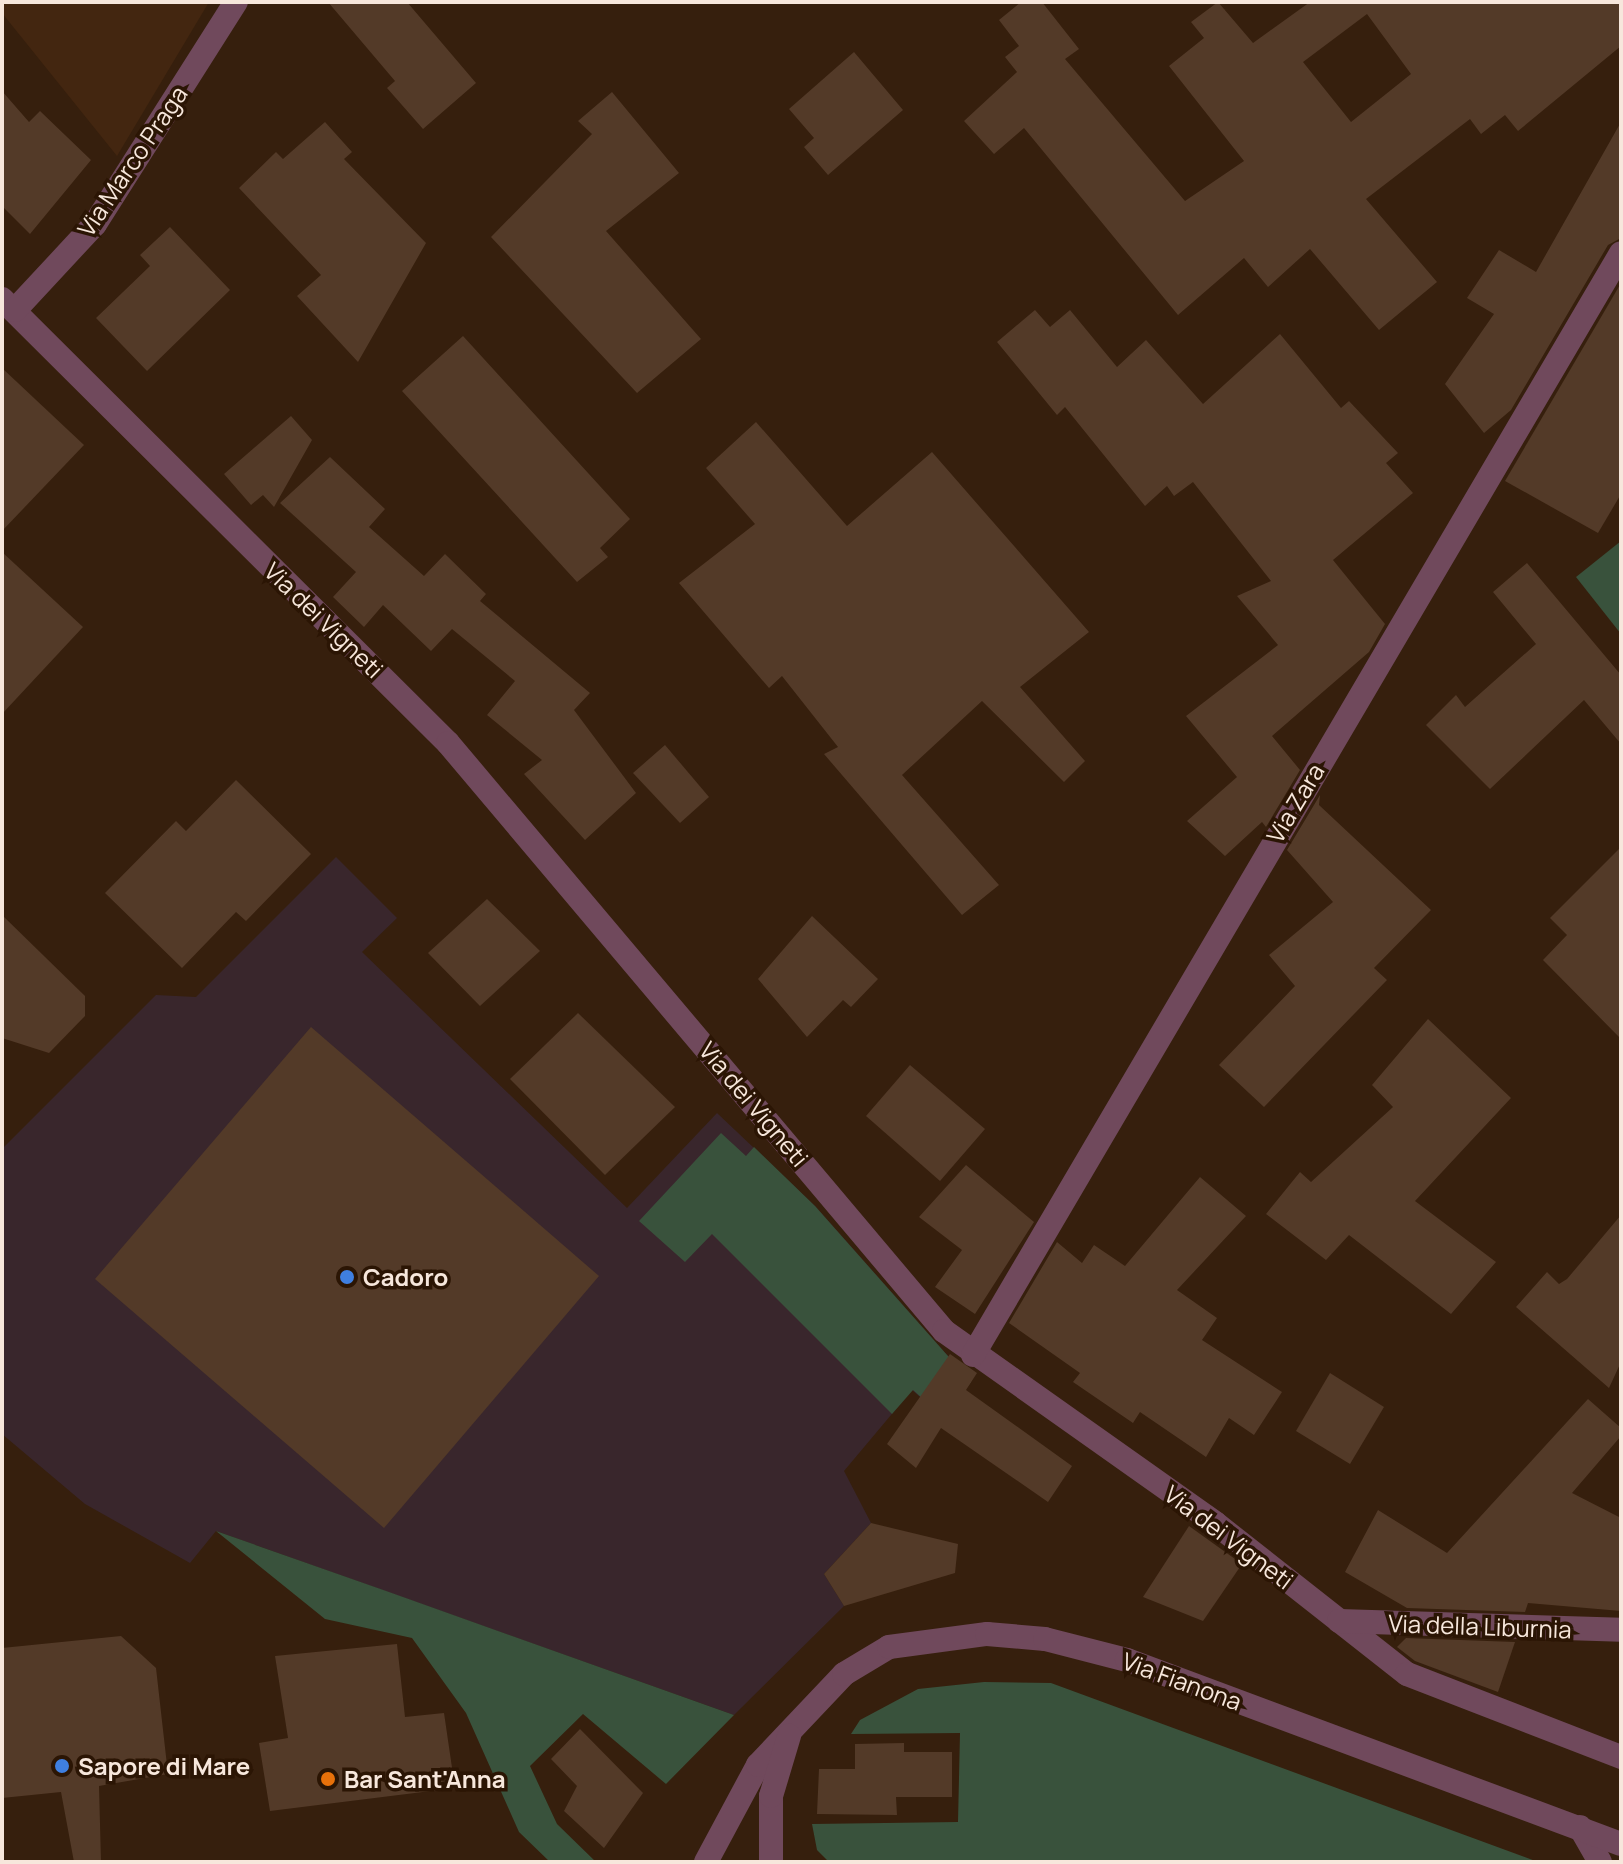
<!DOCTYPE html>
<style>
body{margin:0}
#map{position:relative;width:1623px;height:1864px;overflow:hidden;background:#361f0d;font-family:Manrope,sans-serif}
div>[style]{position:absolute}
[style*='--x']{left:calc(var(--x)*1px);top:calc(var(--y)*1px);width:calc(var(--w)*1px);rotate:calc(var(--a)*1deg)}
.commercial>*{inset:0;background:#39262c}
.built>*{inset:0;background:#432610}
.green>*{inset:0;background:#39523c}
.building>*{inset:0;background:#533a28}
.minor>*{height:24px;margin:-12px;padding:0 12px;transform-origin:12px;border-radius:12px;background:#70495c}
.dots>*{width:22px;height:22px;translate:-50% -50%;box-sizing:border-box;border:4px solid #2b1504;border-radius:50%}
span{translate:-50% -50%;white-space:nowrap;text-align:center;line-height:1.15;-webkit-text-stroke:7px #2b1504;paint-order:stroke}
.street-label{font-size:24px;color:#f7e7dc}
.poi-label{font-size:24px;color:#f7e7dc;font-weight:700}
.left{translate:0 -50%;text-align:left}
.frame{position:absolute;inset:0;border:4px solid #f7e7dc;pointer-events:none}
</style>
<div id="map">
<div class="commercial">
<div style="clip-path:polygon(336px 857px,397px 918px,362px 952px,627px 1208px,717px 1113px,815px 1206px,971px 1382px,943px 1417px,912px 1390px,844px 1471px,871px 1523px,824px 1574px,844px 1606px,734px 1715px,216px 1531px,190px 1563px,85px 1504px,2px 1434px,2px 1149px,156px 995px,196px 997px)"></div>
</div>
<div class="built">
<div style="clip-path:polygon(2px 2px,209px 2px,117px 156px,2px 13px)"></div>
</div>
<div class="green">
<div style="clip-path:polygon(1621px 541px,1621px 634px,1576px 577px)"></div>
<div style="clip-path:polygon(721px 1133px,746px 1156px,754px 1147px,815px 1206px,971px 1382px,943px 1417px,913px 1390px,892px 1414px,712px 1234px,685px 1262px,639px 1221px)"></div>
<div style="clip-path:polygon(216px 1531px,389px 1592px,734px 1715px,666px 1784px,583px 1714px,530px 1766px,557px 1824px,596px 1862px,550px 1862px,519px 1832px,466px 1713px,412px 1638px,325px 1619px)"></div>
<div style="clip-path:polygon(984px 1682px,1051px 1683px,1538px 1862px,829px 1862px,817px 1850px,812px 1824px,958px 1822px,960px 1733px,851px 1734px,860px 1720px,918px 1689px)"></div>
</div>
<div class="building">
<div style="clip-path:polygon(328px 2px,407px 2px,476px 83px,423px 129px,387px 88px,395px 81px)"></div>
<div style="clip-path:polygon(evenodd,1021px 2px,1042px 2px,1079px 49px,1065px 59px,1185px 201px,1244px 161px,1169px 66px,1204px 38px,1191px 22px,1218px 2px,1253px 43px,1310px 2px,1621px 2px,1621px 46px,1518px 131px,1505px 115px,1481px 134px,1470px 119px,1366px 199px,1437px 282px,1379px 330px,1310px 249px,1268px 287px,1244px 258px,1178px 315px,1024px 128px,994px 154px,964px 121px,1017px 72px,1005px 57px,1019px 46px,999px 20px,1021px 2px,1367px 14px,1411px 74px,1351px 122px,1303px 62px,1367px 14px)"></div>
<div style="clip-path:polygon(854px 52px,903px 110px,828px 175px,804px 147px,814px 138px,789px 109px)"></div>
<div style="clip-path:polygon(2px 91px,29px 122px,40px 111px,91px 160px,30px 234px,2px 206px)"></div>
<div style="clip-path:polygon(612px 92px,679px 173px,606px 231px,701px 339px,637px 393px,491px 237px,592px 134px,578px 121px)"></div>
<div style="clip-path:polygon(325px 122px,352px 152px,344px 159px,426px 243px,358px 362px,297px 296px,321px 275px,239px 188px,276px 152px,283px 159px)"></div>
<div style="clip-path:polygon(1621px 122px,1621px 238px,1608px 245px,1511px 410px,1484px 433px,1445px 384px,1494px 314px,1467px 298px,1499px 250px,1536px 272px)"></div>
<div style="clip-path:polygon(170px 227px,230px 290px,147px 371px,96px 318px,150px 266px,140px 255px)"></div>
<div style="clip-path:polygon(1621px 283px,1621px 494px,1598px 533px,1505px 481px)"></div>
<div style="clip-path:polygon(1035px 310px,1050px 327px,1070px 310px,1117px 367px,1146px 340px,1203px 404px,1280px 334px,1341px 408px,1349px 401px,1398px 453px,1386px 463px,1413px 493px,1333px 560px,1385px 624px,1369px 652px,1272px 736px,1300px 770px,1266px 827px,1262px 822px,1225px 856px,1187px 821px,1237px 777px,1186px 716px,1278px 645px,1237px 596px,1271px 581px,1193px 482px,1174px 496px,1167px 486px,1145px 506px,1065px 407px,1057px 415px,997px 342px)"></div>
<div style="clip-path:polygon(463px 336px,630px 519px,600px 548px,608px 557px,577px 582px,402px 391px)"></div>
<div style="clip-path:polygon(2px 368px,84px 445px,2px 531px)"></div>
<div style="clip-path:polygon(291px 416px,312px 440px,274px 507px,263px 495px,251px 505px,224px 474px)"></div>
<div style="clip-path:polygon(756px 422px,847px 526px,932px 452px,1089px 632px,1020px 687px,1085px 761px,1064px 782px,982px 701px,902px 775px,999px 885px,962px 915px,824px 754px,838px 747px,782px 676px,769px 688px,679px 583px,755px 524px,706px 468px)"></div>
<div style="clip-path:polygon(330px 457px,385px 509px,369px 527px,424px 576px,445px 554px,486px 594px,480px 601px,590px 693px,574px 710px,636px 793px,585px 840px,524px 774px,542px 760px,487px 715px,515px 681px,452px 629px,431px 651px,383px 605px,364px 627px,333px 597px,356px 572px,280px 503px)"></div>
<div style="clip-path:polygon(2px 552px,83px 627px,2px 714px)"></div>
<div style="clip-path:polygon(1527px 563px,1621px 675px,1621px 744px,1584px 700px,1490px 789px,1426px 725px,1456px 695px,1465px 707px,1536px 644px,1493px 592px)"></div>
<div style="clip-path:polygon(665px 745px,709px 797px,680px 823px,633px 773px)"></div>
<div style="clip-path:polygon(236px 780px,311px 854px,246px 921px,236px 912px,182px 968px,105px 893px,176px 821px,186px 831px)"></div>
<div style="clip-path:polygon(1320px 795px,1319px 805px,1431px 910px,1374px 968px,1387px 980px,1264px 1107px,1219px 1065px,1295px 986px,1269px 955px,1333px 902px,1287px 850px)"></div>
<div style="clip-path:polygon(1621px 847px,1621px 1039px,1543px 960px,1567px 935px,1550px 918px)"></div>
<div style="clip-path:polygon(487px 899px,540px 951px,480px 1006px,428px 953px)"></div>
<div style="clip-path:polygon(2px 915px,85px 996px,85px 1016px,49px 1053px,2px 1038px)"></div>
<div style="clip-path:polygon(812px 916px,878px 979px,851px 1007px,843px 1000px,807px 1037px,758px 979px)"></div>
<div style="clip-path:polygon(578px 1013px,675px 1107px,605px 1175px,510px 1079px)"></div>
<div style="clip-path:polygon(1428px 1019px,1511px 1098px,1415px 1201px,1496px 1262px,1451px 1314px,1349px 1235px,1326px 1260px,1266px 1214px,1300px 1172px,1311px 1182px,1393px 1107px,1372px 1085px)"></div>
<div style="clip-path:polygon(311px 1027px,599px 1276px,384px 1528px,95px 1279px)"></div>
<div style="clip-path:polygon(910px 1065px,985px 1129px,940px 1181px,866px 1116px)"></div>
<div style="clip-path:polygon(966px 1165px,1034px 1222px,975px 1314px,935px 1287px,962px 1250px,919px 1217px)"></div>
<div style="clip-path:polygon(1200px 1177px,1246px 1216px,1177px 1290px,1217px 1318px,1202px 1340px,1282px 1392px,1254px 1435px,1229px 1418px,1206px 1457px,1140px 1412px,1133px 1423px,1073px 1382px,1080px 1373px,1009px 1323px,1057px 1242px,1082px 1263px,1094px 1245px,1125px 1266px)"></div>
<div style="clip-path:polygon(1621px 1215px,1621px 1362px,1609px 1388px,1516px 1307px,1547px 1272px,1559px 1284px,1567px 1279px)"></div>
<div style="clip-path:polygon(950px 1354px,977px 1373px,966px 1390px,1072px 1466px,1048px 1502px,941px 1428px,916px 1468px,887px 1444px)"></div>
<div style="clip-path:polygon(1330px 1373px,1384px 1407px,1350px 1464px,1296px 1431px)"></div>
<div style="clip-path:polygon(1588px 1399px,1621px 1428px,1621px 1436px,1572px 1493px,1621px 1518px,1621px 1611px,1528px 1603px,1525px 1612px,1407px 1608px,1345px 1572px,1378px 1510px,1447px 1553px)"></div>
<div style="clip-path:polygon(871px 1523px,958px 1544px,955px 1573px,844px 1606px,824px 1574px)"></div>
<div style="clip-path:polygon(1189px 1526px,1242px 1564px,1203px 1621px,1143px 1597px)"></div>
<div style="clip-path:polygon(121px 1636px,156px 1668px,168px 1774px,99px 1786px,101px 1862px,74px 1862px,61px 1792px,2px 1798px,2px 1648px)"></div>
<div style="clip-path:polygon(1406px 1638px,1515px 1642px,1498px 1692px,1415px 1661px,1397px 1647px)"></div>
<div style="clip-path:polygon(397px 1644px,405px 1717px,444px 1713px,455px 1788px,270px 1811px,259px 1743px,288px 1738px,275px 1656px)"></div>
<div style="clip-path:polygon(580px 1729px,643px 1793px,604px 1848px,564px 1811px,577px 1786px,551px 1759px)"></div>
<div style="clip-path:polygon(904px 1743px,904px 1752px,952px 1752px,952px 1797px,896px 1797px,897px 1815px,817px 1814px,819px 1769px,855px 1769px,855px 1744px)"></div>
</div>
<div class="minor">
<div style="--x:2;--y:299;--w:629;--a:44.87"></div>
<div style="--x:448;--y:743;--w:769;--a:49.85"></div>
<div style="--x:944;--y:1331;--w:332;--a:35.3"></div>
<div style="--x:1215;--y:1523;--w:244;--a:38.2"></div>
<div style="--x:1407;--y:1674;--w:230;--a:21.2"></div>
<div style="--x:15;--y:310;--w:117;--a:-47.1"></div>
<div style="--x:95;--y:224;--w:263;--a:-57.6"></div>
<div style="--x:973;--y:1355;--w:1278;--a:-59.54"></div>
<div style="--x:1339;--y:1621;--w:282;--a:1.8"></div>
<div style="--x:1580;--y:1827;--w:40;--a:60.3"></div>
<div style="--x:706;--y:1862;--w:110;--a:-61.8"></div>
<div style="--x:758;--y:1765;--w:125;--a:-46.6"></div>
<div style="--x:844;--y:1674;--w:52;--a:-31"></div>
<div style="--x:889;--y:1647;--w:99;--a:-7.6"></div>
<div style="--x:987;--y:1634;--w:58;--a:4.9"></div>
<div style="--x:1045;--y:1639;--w:85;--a:14.4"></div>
<div style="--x:1127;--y:1660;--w:527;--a:20.43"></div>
<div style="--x:771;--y:1862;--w:66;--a:-90"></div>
<div style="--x:771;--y:1796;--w:63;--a:-73.3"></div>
</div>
<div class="dots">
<div style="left:347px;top:1277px;background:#3f7fe0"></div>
<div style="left:62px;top:1766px;background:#3f7fe0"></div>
<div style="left:328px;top:1779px;background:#e8710a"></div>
</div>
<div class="street-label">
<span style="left:132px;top:161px;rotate:-56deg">Via Marco Praga</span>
<span style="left:324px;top:620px;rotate:44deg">Via dei Vigneti</span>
<span style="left:1295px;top:803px;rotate:-59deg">Via Zara</span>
<span style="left:754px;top:1104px;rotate:50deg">Via dei Vigneti</span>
<span style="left:1229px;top:1537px;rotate:37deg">Via dei Vigneti</span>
<span style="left:1480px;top:1626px;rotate:2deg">Via della Liburnia</span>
<span style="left:1182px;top:1681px;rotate:20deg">Via Fianona</span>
</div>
<div class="poi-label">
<span class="left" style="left:363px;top:1277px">Cadoro</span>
<span class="left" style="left:78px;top:1766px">Sapore di Mare</span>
<span class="left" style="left:344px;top:1779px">Bar Sant'Anna</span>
</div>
<div class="frame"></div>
</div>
